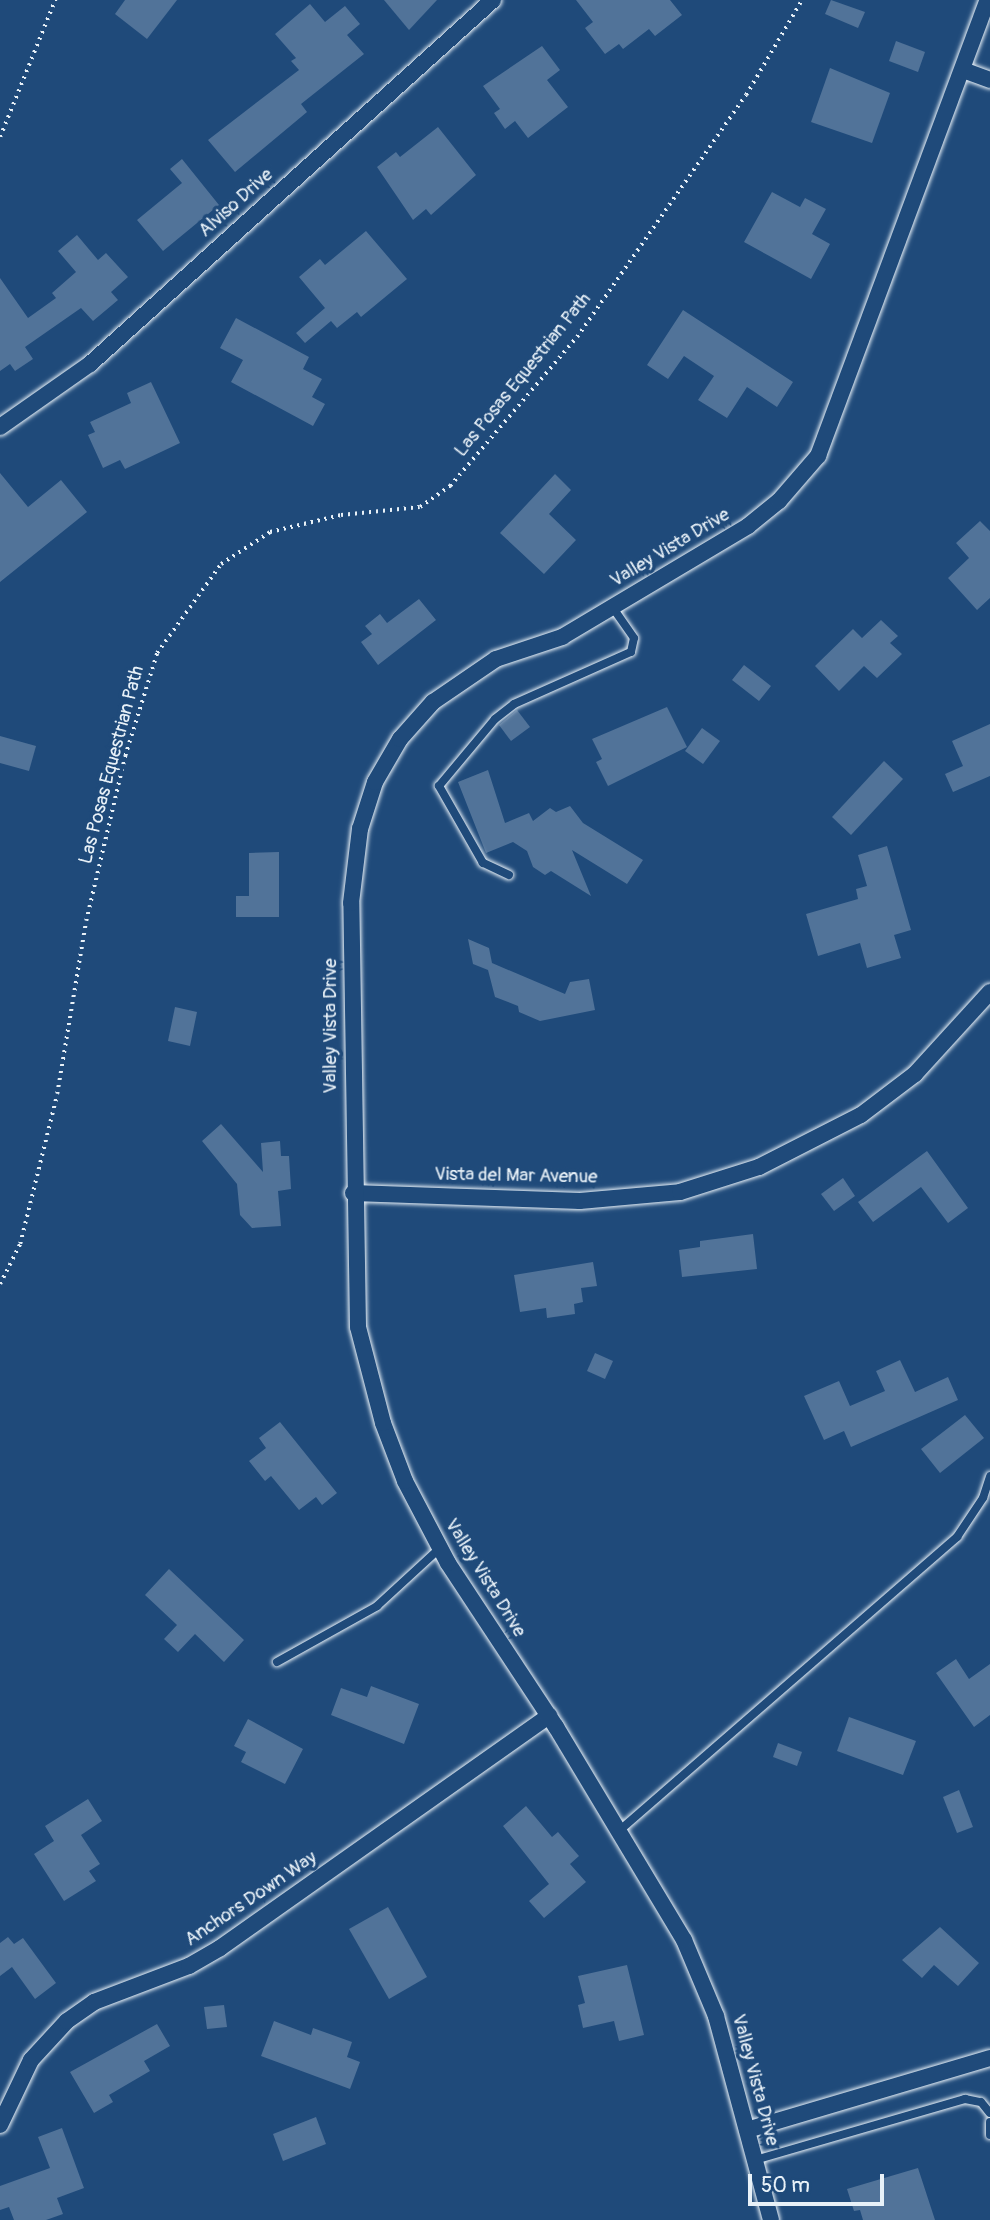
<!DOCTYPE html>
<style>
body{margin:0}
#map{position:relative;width:990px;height:2220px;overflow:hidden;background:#1f4a7a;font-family:Pangolin,sans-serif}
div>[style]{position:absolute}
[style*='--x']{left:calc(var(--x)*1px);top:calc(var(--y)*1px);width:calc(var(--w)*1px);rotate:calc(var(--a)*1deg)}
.building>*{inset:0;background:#517399}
.path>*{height:3.5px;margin-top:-1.75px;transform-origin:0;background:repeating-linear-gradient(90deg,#e8f1f8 0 2px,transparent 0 7px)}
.roads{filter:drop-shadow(0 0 2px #e8f1f8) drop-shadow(0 0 2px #e8f1f8)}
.service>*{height:8px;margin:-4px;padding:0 4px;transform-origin:4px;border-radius:4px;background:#1f4a7a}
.minor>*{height:16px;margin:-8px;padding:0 8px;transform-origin:8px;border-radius:8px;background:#1f4a7a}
span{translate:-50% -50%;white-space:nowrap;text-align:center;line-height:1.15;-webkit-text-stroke:7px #1f4a7a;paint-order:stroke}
.street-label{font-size:19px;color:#e8f1f8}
.scale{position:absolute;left:748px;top:2174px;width:136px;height:32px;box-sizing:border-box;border:4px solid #e8f1f8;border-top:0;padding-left:9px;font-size:21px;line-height:24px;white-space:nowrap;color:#e8f1f8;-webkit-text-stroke:5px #1f4a7a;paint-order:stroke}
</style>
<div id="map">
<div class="building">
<div style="clip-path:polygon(125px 0,177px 0,147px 39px,115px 14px)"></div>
<div style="clip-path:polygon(384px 0,437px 0,409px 30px)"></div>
<div style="clip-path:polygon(576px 0,670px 0,682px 15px,655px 36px,649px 29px,623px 49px,619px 44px,605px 54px,585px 28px,593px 22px)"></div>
<div style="clip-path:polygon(831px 0,865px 12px,858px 28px,825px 14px)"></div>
<div style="clip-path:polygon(310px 4px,325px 22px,345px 6px,360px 24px,347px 35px,364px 54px,301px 104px,307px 112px,235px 172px,208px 140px,299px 70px,291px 61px,296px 58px,275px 34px)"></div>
<div style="clip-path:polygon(896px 41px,925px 52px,918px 72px,889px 61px)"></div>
<div style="clip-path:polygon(542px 46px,560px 70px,547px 80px,568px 107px,528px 138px,515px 121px,505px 129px,494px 113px,500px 109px,483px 86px)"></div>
<div style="clip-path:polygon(830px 68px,890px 93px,872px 143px,811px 122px)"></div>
<div style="clip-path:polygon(438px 127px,476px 175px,431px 215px,426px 209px,413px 220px,377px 167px,396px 152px,400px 157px)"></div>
<div style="clip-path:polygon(182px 159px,219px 205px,163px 251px,137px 220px,182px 183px,170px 169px)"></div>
<div style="clip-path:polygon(772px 192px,800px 207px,805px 198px,826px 209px,812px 234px,830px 244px,811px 279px,744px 242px)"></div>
<div style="clip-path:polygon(366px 231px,407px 279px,361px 317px,357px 312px,337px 328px,331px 321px,305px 343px,296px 333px,325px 308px,299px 277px,320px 259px,325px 265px)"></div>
<div style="clip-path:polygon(77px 235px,98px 260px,106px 253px,128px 277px,111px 292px,118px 300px,93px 321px,81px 308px,25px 347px,33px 359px,15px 371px,10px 364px,0 371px,0 278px,28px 318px,56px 298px,52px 293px,76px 272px,58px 251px)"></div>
<div style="clip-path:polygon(683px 310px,793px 382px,777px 407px,747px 387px,727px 418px,698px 400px,714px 376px,684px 356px,668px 379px,647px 365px)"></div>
<div style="clip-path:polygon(236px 318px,309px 357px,303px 369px,322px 379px,312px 397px,325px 404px,313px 426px,231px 382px,243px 360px,220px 348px)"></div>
<div style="clip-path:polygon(151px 382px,180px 443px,125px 469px,120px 460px,103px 468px,88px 435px,95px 432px,90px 422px,131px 403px,127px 393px)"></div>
<div style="clip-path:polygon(0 473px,28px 507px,61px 480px,87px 512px,0 582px)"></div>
<div style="clip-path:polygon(555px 474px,571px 490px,549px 514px,576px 540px,544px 574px,500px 533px)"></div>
<div style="clip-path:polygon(980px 521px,990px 531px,990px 598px,977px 610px,948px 578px,969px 558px,956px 543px)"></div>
<div style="clip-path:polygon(419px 599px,436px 620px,378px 665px,361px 642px,372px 634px,365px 626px,380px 614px,387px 623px)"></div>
<div style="clip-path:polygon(881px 620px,898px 636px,890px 643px,902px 654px,877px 678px,864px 666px,839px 691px,815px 666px,853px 629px,862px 638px)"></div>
<div style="clip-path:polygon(744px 665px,771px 686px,759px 701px,732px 680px)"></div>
<div style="clip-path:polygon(667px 707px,687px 747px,608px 786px,596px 762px,602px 759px,592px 739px)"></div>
<div style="clip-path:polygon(517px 710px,530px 727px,511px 741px,499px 725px)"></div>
<div style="clip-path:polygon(990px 724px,990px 776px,953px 792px,945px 774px,963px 766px,952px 741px)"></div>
<div style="clip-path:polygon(702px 728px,720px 741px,703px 764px,685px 751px)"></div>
<div style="clip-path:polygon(0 736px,36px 746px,29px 771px,0 763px)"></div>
<div style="clip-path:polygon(884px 761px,903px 779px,851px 835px,832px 817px)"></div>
<div style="clip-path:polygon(488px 770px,505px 823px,529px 813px,533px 821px,550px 808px,556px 812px,570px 806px,583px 823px,643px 860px,627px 884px,572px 850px,591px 896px,551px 871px,545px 875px,533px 867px,527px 851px,513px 842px,486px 853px,458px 782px)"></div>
<div style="clip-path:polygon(887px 846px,911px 930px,894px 935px,901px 958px,867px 968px,860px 943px,818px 956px,806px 914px,858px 899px,856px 889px,867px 886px,858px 855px)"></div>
<div style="clip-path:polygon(279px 852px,279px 917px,236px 917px,236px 896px,249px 896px,249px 853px)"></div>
<div style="clip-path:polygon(468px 939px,489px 948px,492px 963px,565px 994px,570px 982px,589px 979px,595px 1010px,540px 1021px,519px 1012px,518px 1006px,495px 997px,488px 970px,473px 964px)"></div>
<div style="clip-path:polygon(175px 1007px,197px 1012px,190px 1046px,168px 1041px)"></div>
<div style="clip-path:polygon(221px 1124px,263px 1172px,261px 1143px,280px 1141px,281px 1156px,289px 1156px,291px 1189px,278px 1191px,281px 1226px,252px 1228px,240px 1215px,237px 1184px,202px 1141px)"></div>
<div style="clip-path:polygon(927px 1151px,968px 1208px,948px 1223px,921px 1187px,873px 1222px,858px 1202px)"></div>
<div style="clip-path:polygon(843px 1178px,855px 1196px,834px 1211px,821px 1194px)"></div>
<div style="clip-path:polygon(753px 1234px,757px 1269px,682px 1277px,679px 1250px,700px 1247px,700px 1241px)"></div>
<div style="clip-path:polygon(593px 1262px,597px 1286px,581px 1288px,583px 1302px,574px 1304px,575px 1314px,547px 1318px,546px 1308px,520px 1312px,514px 1275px)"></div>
<div style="clip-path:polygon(595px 1353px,613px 1361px,605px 1379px,587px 1371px)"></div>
<div style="clip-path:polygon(900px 1360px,915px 1392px,948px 1377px,958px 1400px,851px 1447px,844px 1431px,824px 1440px,804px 1396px,839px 1381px,850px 1406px,885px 1391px,876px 1371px)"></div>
<div style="clip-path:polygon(965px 1415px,984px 1438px,940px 1473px,921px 1449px)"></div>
<div style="clip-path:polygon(280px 1422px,337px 1493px,322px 1505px,316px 1497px,299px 1510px,271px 1476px,265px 1481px,249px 1461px,266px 1448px,259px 1438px)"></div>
<div style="clip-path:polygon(169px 1569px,244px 1640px,224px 1662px,195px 1634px,178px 1652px,164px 1639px,177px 1625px,145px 1595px)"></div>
<div style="clip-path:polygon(956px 1659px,969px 1679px,990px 1664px,990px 1715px,974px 1727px,936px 1673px)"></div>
<div style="clip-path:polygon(371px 1686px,419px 1704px,404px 1744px,331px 1715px,341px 1688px,367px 1697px)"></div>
<div style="clip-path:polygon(849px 1717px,916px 1741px,903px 1775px,837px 1751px)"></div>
<div style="clip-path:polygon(248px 1719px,303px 1749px,285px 1784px,241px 1762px,246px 1752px,234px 1746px)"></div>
<div style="clip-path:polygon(778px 1743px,802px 1752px,797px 1766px,773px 1757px)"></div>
<div style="clip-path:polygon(959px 1790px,973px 1827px,957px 1833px,943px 1797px)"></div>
<div style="clip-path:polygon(88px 1799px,102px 1821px,81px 1835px,100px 1864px,89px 1871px,96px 1881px,64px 1901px,34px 1854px,54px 1841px,45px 1826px)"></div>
<div style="clip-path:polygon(526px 1806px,552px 1837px,558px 1832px,579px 1856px,570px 1864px,586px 1882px,544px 1918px,529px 1901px,549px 1884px,503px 1826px)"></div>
<div style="clip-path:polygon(388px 1907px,427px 1977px,389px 1999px,349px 1929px)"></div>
<div style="clip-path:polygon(940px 1927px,979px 1963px,958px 1986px,934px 1965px,922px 1978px,902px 1960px)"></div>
<div style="clip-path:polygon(8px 1937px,14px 1944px,23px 1938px,56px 1983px,35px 1999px,12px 1967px,0 1976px,0 1943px)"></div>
<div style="clip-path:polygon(627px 1965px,644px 2035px,619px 2041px,614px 2021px,583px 2028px,578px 2005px,585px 2003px,578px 1976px)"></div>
<div style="clip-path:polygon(224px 2005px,227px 2027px,207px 2029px,204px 2007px)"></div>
<div style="clip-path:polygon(274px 2021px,311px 2035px,313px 2028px,352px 2042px,347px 2057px,360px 2062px,350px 2089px,261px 2056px)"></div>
<div style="clip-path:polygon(157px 2024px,170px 2046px,144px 2061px,150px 2071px,109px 2095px,113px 2102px,94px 2113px,70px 2072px)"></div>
<div style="clip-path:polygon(316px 2117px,326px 2144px,283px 2161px,273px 2134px)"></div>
<div style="clip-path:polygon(62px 2128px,84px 2188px,57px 2198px,63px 2214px,46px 2220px,14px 2220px,9px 2207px,0 2210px,0 2186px,50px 2168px,38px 2137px)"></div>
<div style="clip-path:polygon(918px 2168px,935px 2220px,863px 2220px,860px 2210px,854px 2211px,847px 2189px)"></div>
</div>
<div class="path">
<div style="--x:0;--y:137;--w:148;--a:-68.1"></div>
<div style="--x:0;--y:1284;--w:45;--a:-63.4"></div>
<div style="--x:20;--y:1244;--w:154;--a:-76.1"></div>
<div style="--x:57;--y:1094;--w:175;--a:-80.5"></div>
<div style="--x:86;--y:921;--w:170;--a:-76.7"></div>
<div style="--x:125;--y:756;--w:108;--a:-72.7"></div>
<div style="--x:157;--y:653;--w:110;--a:-54.3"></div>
<div style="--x:221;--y:564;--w:59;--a:-33.1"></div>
<div style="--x:270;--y:532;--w:73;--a:-13.5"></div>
<div style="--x:341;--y:515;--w:79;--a:-5.8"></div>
<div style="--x:420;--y:507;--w:37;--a:-35"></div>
<div style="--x:450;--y:486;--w:196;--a:-49.6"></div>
<div style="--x:577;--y:337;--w:295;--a:-55.1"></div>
<div style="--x:746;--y:95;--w:110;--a:-59.5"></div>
</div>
<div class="roads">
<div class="service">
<div style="--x:509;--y:875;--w:29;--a:-155"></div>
<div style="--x:483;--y:863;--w:89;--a:-119.7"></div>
<div style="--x:439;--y:786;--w:87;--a:-50.1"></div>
<div style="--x:495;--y:719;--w:24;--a:-38"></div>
<div style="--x:514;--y:704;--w:128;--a:-24"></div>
<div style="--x:631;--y:652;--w:14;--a:-78"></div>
<div style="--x:634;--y:638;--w:38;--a:-125"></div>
<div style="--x:277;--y:1662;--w:115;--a:-29.2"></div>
<div style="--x:377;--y:1606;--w:86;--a:-42.6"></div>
<div style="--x:620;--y:1830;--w:447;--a:-41"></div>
<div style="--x:957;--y:1537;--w:47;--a:-56.3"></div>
<div style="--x:983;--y:1498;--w:23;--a:-72"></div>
<div style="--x:990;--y:2122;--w:13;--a:90"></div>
<div style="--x:755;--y:2160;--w:219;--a:-16.2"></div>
<div style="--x:965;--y:2099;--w:16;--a:11"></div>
<div style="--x:981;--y:2102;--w:14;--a:51"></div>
</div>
<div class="minor">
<div style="--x:963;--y:70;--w:29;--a:20"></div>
<div style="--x:0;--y:427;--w:110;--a:-35"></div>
<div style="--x:90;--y:364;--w:543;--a:-42.09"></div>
<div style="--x:353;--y:1193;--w:227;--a:2"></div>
<div style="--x:580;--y:1201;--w:100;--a:-5.1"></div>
<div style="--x:680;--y:1192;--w:83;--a:-17.6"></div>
<div style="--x:759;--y:1167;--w:114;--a:-27"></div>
<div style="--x:861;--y:1115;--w:68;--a:-37.2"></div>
<div style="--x:915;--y:1074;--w:111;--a:-47.6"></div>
<div style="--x:0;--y:2125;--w:72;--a:-64.5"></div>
<div style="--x:31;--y:2060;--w:53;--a:-47.3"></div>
<div style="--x:67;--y:2021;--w:33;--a:-35"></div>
<div style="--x:94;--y:2002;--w:102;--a:-20.8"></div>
<div style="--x:189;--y:1966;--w:36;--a:-30"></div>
<div style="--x:220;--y:1948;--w:403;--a:-35.2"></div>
<div style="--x:747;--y:2130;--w:253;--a:-16.5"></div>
<div style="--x:771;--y:2220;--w:211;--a:-105.1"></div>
<div style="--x:716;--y:2016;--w:82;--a:-112.8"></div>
<div style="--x:684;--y:1940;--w:249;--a:-121"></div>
<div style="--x:556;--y:1727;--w:196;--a:-123.4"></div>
<div style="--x:448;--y:1563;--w:93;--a:-117.7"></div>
<div style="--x:405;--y:1481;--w:62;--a:-110.8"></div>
<div style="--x:383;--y:1423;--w:99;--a:-104.6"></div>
<div style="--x:358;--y:1327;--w:424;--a:-90.9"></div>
<div style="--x:351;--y:903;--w:75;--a:-83.1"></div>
<div style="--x:360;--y:829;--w:49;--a:-72.3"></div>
<div style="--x:375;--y:782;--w:50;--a:-59.8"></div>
<div style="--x:400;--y:739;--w:50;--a:-48.3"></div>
<div style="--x:433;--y:702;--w:76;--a:-34.3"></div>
<div style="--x:496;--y:659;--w:70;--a:-18.4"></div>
<div style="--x:562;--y:637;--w:217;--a:-30.8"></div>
<div style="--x:748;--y:526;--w:40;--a:-39"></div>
<div style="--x:779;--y:501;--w:60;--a:-49.1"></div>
<div style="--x:818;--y:456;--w:487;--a:-69.6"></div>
</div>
</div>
<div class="street-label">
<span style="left:236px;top:203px;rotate:-42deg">Alviso Drive</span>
<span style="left:523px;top:375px;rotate:-51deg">Las Posas Equestrian Path</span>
<span style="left:670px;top:548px;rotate:-31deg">Valley Vista Drive</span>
<span style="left:112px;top:765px;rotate:-75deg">Las Posas Equestrian Path</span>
<span style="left:331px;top:1026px;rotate:-90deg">Valley Vista Drive</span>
<span style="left:516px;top:1176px;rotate:1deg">Vista del Mar Avenue</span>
<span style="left:485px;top:1578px;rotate:58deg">Valley Vista Drive</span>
<span style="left:251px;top:1899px;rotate:-34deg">Anchors Down Way</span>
<span style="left:755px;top:2080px;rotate:75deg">Valley Vista Drive</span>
</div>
<div class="scale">50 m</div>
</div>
